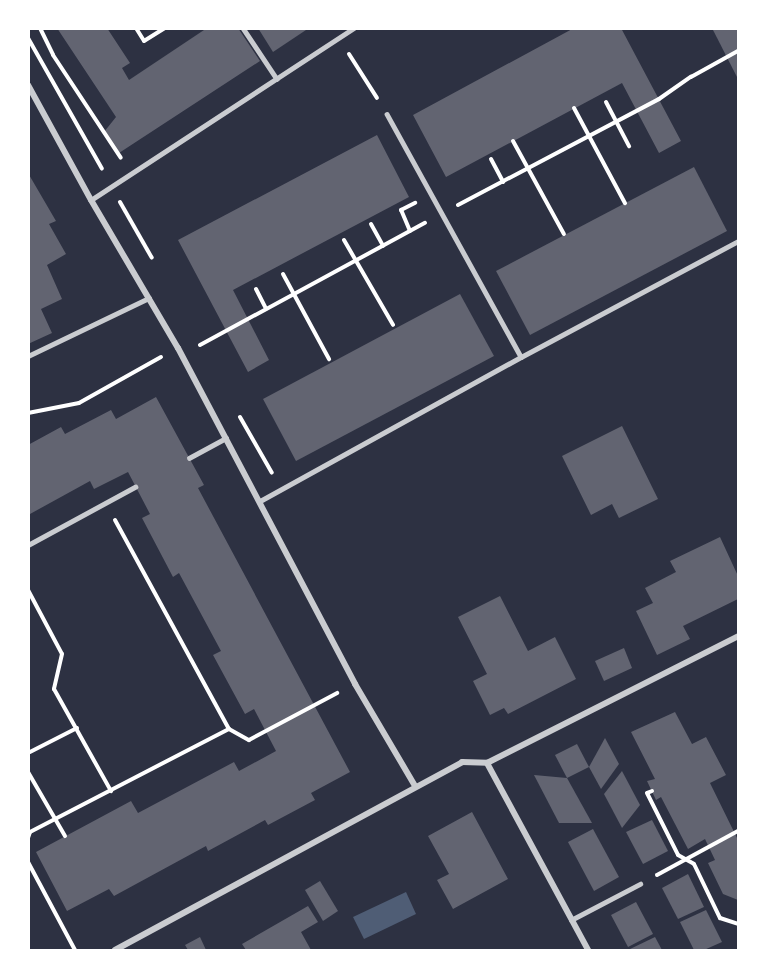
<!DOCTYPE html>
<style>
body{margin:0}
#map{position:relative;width:767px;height:979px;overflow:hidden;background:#2d3142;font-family:"Sofia Sans Condensed",sans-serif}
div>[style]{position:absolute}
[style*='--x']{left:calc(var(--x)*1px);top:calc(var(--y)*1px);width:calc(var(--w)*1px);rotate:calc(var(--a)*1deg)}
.water>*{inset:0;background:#4f5d75}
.building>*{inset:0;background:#626471}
.path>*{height:4px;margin:-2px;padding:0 2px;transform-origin:2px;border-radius:2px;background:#fff}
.service>*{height:4.5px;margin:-2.25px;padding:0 2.25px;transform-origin:2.25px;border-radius:2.25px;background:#caccd0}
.minor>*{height:6px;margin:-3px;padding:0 3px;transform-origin:3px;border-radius:3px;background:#caccd0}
span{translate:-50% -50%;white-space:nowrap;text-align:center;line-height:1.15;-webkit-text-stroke:6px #fff;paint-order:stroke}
.frame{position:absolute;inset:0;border:30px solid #fff;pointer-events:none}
</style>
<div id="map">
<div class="water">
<div style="clip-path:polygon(406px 892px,416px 914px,364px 939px,353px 917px)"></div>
</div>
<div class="building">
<div style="clip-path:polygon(57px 28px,107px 28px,130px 63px,122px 68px,129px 80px,207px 28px,238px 28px,260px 61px,119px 153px,104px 132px,116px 117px)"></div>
<div style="clip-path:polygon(258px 28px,309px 28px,273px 52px)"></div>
<div style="clip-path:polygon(574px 28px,621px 28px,681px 141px,659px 153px,622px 83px,446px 177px,413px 115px)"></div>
<div style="clip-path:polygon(712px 28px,738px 28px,738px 79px)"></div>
<div style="clip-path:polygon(377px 135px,409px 197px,233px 290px,269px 360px,248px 372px,178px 240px)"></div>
<div style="clip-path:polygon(694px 167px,727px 231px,530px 335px,496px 271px)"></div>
<div style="clip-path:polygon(28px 173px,56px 221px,49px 224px,66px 254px,47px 265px,62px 299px,41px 309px,52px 333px,28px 344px)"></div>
<div style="clip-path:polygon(460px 294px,494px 356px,296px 461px,263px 399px)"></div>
<div style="clip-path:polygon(156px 397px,204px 485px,198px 488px,350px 772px,311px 793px,315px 800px,268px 825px,265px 820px,208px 851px,206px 846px,114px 896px,109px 889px,67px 911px,36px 852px,131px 801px,138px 813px,234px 762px,239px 771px,276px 751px,254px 709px,245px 714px,213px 655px,221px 651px,179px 573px,173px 577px,142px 518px,150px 514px,128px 472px,94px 489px,90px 481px,30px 514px,28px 511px,28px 445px,61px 427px,65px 434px,111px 410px,116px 419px)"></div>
<div style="clip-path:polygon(622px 426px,658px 499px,619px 518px,612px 504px,591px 515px,562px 456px)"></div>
<div style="clip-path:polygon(720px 537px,738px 576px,738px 599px,683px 626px,690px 639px,657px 655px,636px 611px,653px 603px,645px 588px,676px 572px,670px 561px)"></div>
<div style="clip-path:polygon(500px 596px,528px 651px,555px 637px,576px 679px,508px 714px,504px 708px,490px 715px,473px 681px,487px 674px,458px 617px)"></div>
<div style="clip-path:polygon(624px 648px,632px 668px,604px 681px,595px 661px)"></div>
<div style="clip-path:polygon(675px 712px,692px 744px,706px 737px,726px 775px,710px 783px,738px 840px,738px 900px,723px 894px,708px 863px,715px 860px,705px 839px,688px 849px,661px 797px,656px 800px,647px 781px,655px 779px,631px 732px)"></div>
<div style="clip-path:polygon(605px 738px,619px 764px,601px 789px,589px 767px)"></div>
<div style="clip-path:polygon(577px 744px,589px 767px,567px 778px,555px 755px)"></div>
<div style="clip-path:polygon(622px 771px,640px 805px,622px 828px,604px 794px)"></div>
<div style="clip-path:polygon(534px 775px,567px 778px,592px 823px,559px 823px)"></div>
<div style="clip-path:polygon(472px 812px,508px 879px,453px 909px,437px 880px,449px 874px,428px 836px)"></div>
<div style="clip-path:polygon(652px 820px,668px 851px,643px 864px,626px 832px)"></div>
<div style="clip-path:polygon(593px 829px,619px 877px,594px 891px,568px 842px)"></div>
<div style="clip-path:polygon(688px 874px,704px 907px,678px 919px,662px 888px)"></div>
<div style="clip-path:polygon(320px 881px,338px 911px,323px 921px,305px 890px)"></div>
<div style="clip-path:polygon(636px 902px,653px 934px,628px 947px,611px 915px)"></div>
<div style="clip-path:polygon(308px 906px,318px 922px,301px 932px,311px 950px,246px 950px,242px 944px)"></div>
<div style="clip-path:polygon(706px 910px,722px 942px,704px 950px,694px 950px,680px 922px)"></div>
<div style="clip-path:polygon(200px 937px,206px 950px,188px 950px,185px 945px)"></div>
<div style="clip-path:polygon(655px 937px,662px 950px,628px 950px)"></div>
</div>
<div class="path">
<div style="--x:40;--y:28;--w:30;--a:64"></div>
<div style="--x:53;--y:55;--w:123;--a:56.6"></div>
<div style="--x:136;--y:28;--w:15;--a:58"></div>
<div style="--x:144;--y:41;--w:25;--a:-32"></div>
<div style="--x:28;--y:38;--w:150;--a:60.5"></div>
<div style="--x:349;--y:54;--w:52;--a:57.5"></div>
<div style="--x:606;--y:102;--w:50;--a:62.4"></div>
<div style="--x:574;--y:108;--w:108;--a:61.8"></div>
<div style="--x:513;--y:141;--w:106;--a:61.3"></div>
<div style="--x:491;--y:159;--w:26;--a:62"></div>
<div style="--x:120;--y:202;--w:64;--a:60.3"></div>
<div style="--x:458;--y:205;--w:227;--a:-27.8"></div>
<div style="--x:659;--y:99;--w:39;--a:-35"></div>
<div style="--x:691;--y:77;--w:54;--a:-29"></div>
<div style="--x:371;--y:224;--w:25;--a:61"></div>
<div style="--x:410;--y:231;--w:23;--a:-113"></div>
<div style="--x:401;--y:210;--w:16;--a:-27"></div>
<div style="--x:344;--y:240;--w:98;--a:60"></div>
<div style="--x:283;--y:274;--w:97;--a:61.6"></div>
<div style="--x:256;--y:289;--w:22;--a:63"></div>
<div style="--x:200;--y:345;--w:256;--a:-28.5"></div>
<div style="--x:28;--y:413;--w:52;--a:-11.1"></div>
<div style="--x:79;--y:403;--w:94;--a:-29.3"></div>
<div style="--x:240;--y:417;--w:64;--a:60.3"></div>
<div style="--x:115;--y:520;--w:238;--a:61.4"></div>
<div style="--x:229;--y:729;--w:23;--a:29"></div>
<div style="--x:249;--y:740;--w:100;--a:-28.1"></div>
<div style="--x:28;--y:590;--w:72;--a:62"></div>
<div style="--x:62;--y:654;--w:36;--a:103"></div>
<div style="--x:54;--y:689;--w:117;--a:60.8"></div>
<div style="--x:28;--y:753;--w:55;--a:-27"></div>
<div style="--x:28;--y:772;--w:74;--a:60"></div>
<div style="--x:652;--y:791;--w:5;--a:158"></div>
<div style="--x:647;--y:793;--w:69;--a:63.4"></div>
<div style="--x:678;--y:855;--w:18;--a:29"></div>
<div style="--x:694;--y:864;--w:60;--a:64.3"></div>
<div style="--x:720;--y:918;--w:19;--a:18"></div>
<div style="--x:28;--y:838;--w:6;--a:-72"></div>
<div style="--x:30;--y:832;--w:224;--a:-27.4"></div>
<div style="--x:28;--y:862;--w:100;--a:61.9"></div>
<div style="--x:657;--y:875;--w:92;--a:-28.5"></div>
</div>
<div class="service">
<div style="--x:243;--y:28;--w:61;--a:56.3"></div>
<div style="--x:387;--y:114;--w:277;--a:61.1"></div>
<div style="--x:91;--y:200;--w:314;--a:-33.2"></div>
<div style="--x:28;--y:356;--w:134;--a:-25.6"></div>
<div style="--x:189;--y:458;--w:42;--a:-28.4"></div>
<div style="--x:260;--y:501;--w:298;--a:-28.9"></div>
<div style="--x:521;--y:357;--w:246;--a:-28.1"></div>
<div style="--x:28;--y:545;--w:122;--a:-28.5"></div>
<div style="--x:571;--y:920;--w:78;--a:-27.6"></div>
</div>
<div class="minor">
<div style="--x:28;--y:85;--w:131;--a:61.3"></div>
<div style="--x:91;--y:200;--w:172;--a:59.6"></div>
<div style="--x:178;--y:348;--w:380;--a:62.2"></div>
<div style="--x:355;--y:684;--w:118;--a:59.5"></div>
<div style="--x:487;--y:763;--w:281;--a:-26.8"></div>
<div style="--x:115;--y:950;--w:395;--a:-28.4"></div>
<div style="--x:462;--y:762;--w:25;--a:2"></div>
<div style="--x:487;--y:763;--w:213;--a:61.6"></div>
</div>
<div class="frame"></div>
</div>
